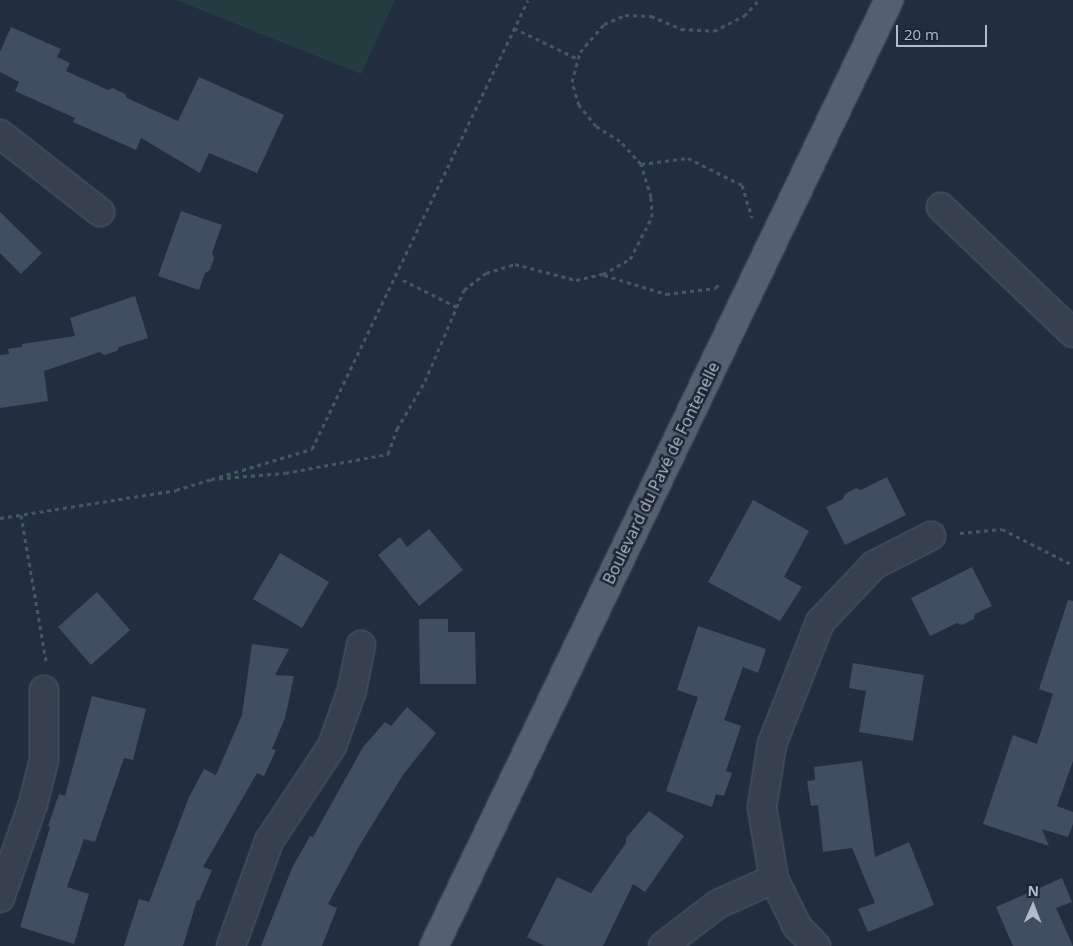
<!DOCTYPE html>
<meta charset="utf-8">
<style>
body{margin:0}
#map{position:relative;width:1073px;height:946px;overflow:hidden;background:#222e3f;font-family:"Open Sans",sans-serif}
div>[style]{position:absolute}
[style*='--x']{left:calc(var(--x)*1px);top:calc(var(--y)*1px);width:calc(var(--w)*1px);rotate:calc(var(--a)*1deg)}
.green>*{inset:0;background:#243d40}
.building>*{inset:0;background:#414e61}
.path>*{height:3px;margin-top:-1.5px;transform-origin:0;background:repeating-linear-gradient(90deg,#425a5d 0 4px,transparent 0 8px)}
.roads{filter:drop-shadow(0 0 1px #545e6d) drop-shadow(0 0 1px #545e6d)}
.minor>*{height:28px;margin:-14px;padding:0 14px;transform-origin:14px;border-radius:14px;background:#36404f}
.major>*{height:28px;margin:-14px;padding:0 14px;transform-origin:14px;border-radius:14px;background:#545f6f}
span{translate:-50% -50%;white-space:nowrap;text-align:center;line-height:1.15;-webkit-text-stroke:5px #1b2534;paint-order:stroke}
.street-label{font-size:16px;color:#b2bbca}
.north{position:absolute;left:1008px;top:881px;width:50px;height:50px;-webkit-text-stroke:4px #1b2534;paint-order:stroke;rotate:1deg;font-size:14px;font-weight:700;line-height:20px;text-align:center;color:#b2bbca}
.north::after{content:'';display:block;margin:auto;width:18px;height:22px;background:#b2bbca;clip-path:polygon(50% 0,100% 100%,50% 72%,0 100%)}
.scale{position:absolute;left:896px;top:25px;width:91px;height:22px;box-sizing:border-box;border:2px solid #b2bbca;border-top:0;padding-left:6px;font-size:15px;line-height:18px;white-space:nowrap;color:#b2bbca;-webkit-text-stroke:4px #1b2534;paint-order:stroke}
</style>
<div id="map">
<div class="green">
<div style="clip-path:polygon(176px 0,395px 0,361px 74px)"></div>
</div>
<div class="building">
<div style="clip-path:polygon(11px 27px,61px 49px,57px 57px,70px 63px,66px 71px,108px 90px,113px 88px,125px 94px,127px 98px,178px 121px,199px 77px,284px 115px,257px 173px,209px 153px,200px 173px,141px 138px,136px 150px,73px 122px,75px 118px,15px 91px,19px 82px,0 72px,0 52px)"></div>
<div style="clip-path:polygon(181px 211px,222px 225px,212px 253px,214px 258px,210px 270px,205px 273px,199px 290px,158px 276px)"></div>
<div style="clip-path:polygon(0 212px,42px 253px,21px 274px,0 253px)"></div>
<div style="clip-path:polygon(135px 296px,148px 338px,119px 347px,117px 351px,104px 355px,100px 352px,44px 371px,48px 401px,0 408px,0 355px,9px 354px,8px 349px,22px 347px,22px 344px,75px 336px,70px 318px)"></div>
<div style="clip-path:polygon(887px 477px,906px 515px,845px 545px,826px 507px,843px 499px,845px 494px,856px 488px,861px 490px)"></div>
<div style="clip-path:polygon(753px 500px,809px 531px,784px 577px,802px 587px,780px 621px,708px 582px)"></div>
<div style="clip-path:polygon(429px 529px,463px 570px,419px 606px,378px 555px,400px 537px,407px 547px)"></div>
<div style="clip-path:polygon(280px 553px,329px 582px,302px 628px,253px 599px)"></div>
<div style="clip-path:polygon(972px 567px,992px 606px,975px 614px,974px 619px,962px 625px,957px 623px,930px 636px,911px 598px)"></div>
<div style="clip-path:polygon(97px 592px,130px 630px,91px 665px,58px 627px)"></div>
<div style="clip-path:polygon(1068px 600px,1073px 601px,1073px 761px,1057px 806px,1073px 812px,1073px 824px,1068px 837px,1042px 829px,1049px 846px,983px 824px,1013px 735px,1037px 744px,1053px 694px,1039px 689px)"></div>
<div style="clip-path:polygon(419px 619px,448px 619px,448px 632px,475px 632px,476px 684px,420px 684px)"></div>
<div style="clip-path:polygon(698px 626px,766px 649px,758px 673px,743px 667px,724px 720px,741px 726px,726px 771px,732px 773px,724px 796px,716px 794px,712px 807px,666px 791px,698px 697px,677px 690px)"></div>
<div style="clip-path:polygon(252px 644px,289px 649px,275px 675px,294px 676px,285px 718px,272px 749px,276px 750px,264px 776px,257px 773px,203px 867px,212px 870px,199px 901px,197px 900px,183px 946px,124px 946px,139px 899px,149px 902px,189px 797px,204px 769px,216px 775px,242px 715px)"></div>
<div style="clip-path:polygon(853px 663px,924px 675px,913px 741px,859px 732px,866px 691px,849px 688px)"></div>
<div style="clip-path:polygon(92px 696px,146px 709px,133px 760px,124px 758px,95px 842px,84px 839px,67px 887px,89px 894px,74px 944px,20px 927px,50px 827px,48px 826px,59px 794px,65px 796px)"></div>
<div style="clip-path:polygon(407px 707px,436px 733px,403px 775px,361px 843px,328px 904px,337px 908px,322px 946px,261px 946px,292px 868px,310px 836px,313px 837px,363px 747px,385px 722px,391px 726px)"></div>
<div style="clip-path:polygon(862px 761px,875px 857px,909px 842px,934px 905px,868px 932px,858px 909px,875px 903px,852px 848px,823px 852px,818px 805px,811px 806px,807px 781px,815px 780px,814px 767px)"></div>
<div style="clip-path:polygon(649px 811px,684px 836px,645px 892px,633px 884px,603px 946px,545px 946px,527px 937px,557px 877px,591px 893px,626px 843px,626px 838px)"></div>
<div style="clip-path:polygon(1062px 878px,1072px 902px,1056px 908px,1073px 946px,1013px 946px,996px 907px)"></div>
</div>
<div class="path">
<div style="--x:514;--y:28;--w:71;--a:25.8"></div>
<div style="--x:641;--y:164;--w:47;--a:-7.3"></div>
<div style="--x:688;--y:158;--w:60;--a:26.6"></div>
<div style="--x:742;--y:185;--w:34;--a:73"></div>
<div style="--x:604;--y:275;--w:65;--a:17"></div>
<div style="--x:666;--y:294;--w:50;--a:-6.8"></div>
<div style="--x:716;--y:288;--w:4;--a:-56"></div>
<div style="--x:403;--y:280;--w:60;--a:26.6"></div>
<div style="--x:219;--y:477;--w:97;--a:-16.8"></div>
<div style="--x:312;--y:449;--w:498;--a:-64.3"></div>
<div style="--x:211;--y:479;--w:74;--a:-4.6"></div>
<div style="--x:285;--y:473;--w:105;--a:-10.5"></div>
<div style="--x:388;--y:454;--w:27;--a:-70"></div>
<div style="--x:397;--y:429;--w:56;--a:-59.7"></div>
<div style="--x:425;--y:381;--w:99;--a:-66.8"></div>
<div style="--x:464;--y:290;--w:28;--a:-38"></div>
<div style="--x:486;--y:273;--w:30;--a:-17"></div>
<div style="--x:515;--y:264;--w:63;--a:14.7"></div>
<div style="--x:576;--y:280;--w:28;--a:-13"></div>
<div style="--x:603;--y:274;--w:31;--a:-29"></div>
<div style="--x:630;--y:259;--w:47;--a:-62.4"></div>
<div style="--x:652;--y:217;--w:20;--a:-93"></div>
<div style="--x:651;--y:197;--w:34;--a:-107"></div>
<div style="--x:641;--y:164;--w:31;--a:-132"></div>
<div style="--x:620;--y:141;--w:28;--a:-148"></div>
<div style="--x:596;--y:126;--w:27;--a:-129"></div>
<div style="--x:579;--y:105;--w:24;--a:-107"></div>
<div style="--x:572;--y:82;--w:31;--a:-75"></div>
<div style="--x:580;--y:52;--w:37;--a:-49"></div>
<div style="--x:604;--y:24;--w:23;--a:-23"></div>
<div style="--x:625;--y:15;--w:26;--a:2"></div>
<div style="--x:651;--y:16;--w:33;--a:23"></div>
<div style="--x:681;--y:29;--w:33;--a:3"></div>
<div style="--x:714;--y:31;--w:34;--a:-27"></div>
<div style="--x:744;--y:16;--w:22;--a:-47"></div>
<div style="--x:21;--y:515;--w:149;--a:80.3"></div>
<div style="--x:0;--y:518;--w:178;--a:-9"></div>
<div style="--x:176;--y:490;--w:39;--a:-17"></div>
<div style="--x:960;--y:533;--w:42;--a:-5.4"></div>
<div style="--x:1002;--y:529;--w:80;--a:26.9"></div>
</div>
<div class="roads">
<div class="minor">
<div style="--x:0;--y:134;--w:127;--a:38"></div>
<div style="--x:941;--y:207;--w:182;--a:43.7"></div>
<div style="--x:0;--y:898;--w:100;--a:-70.7"></div>
<div style="--x:33;--y:804;--w:45;--a:-76"></div>
<div style="--x:44;--y:760;--w:70;--a:-90"></div>
<div style="--x:231;--y:946;--w:112;--a:-70.1"></div>
<div style="--x:269;--y:841;--w:114;--a:-56.4"></div>
<div style="--x:332;--y:746;--w:59;--a:-70.3"></div>
<div style="--x:352;--y:690;--w:46;--a:-78.7"></div>
<div style="--x:663;--y:946;--w:69;--a:-37.4"></div>
<div style="--x:718;--y:904;--w:61;--a:-24.1"></div>
<div style="--x:816;--y:946;--w:28;--a:-134"></div>
<div style="--x:797;--y:926;--w:52;--a:-116.1"></div>
<div style="--x:774;--y:879;--w:73;--a:-99.5"></div>
<div style="--x:762;--y:807;--w:64;--a:-81"></div>
<div style="--x:772;--y:744;--w:131;--a:-68.5"></div>
<div style="--x:820;--y:622;--w:79;--a:-46.5"></div>
<div style="--x:874;--y:565;--w:64;--a:-27"></div>
</div>
<div class="major">
<div style="--x:434;--y:946;--w:1050;--a:-64.31"></div>
</div>
</div>
<div class="street-label">
<span style="left:661px;top:473px;rotate:-64deg">Boulevard du Pavé de Fontenelle</span>
</div>
<div class="north">N</div>
<div class="scale">20 m</div>
</div>
